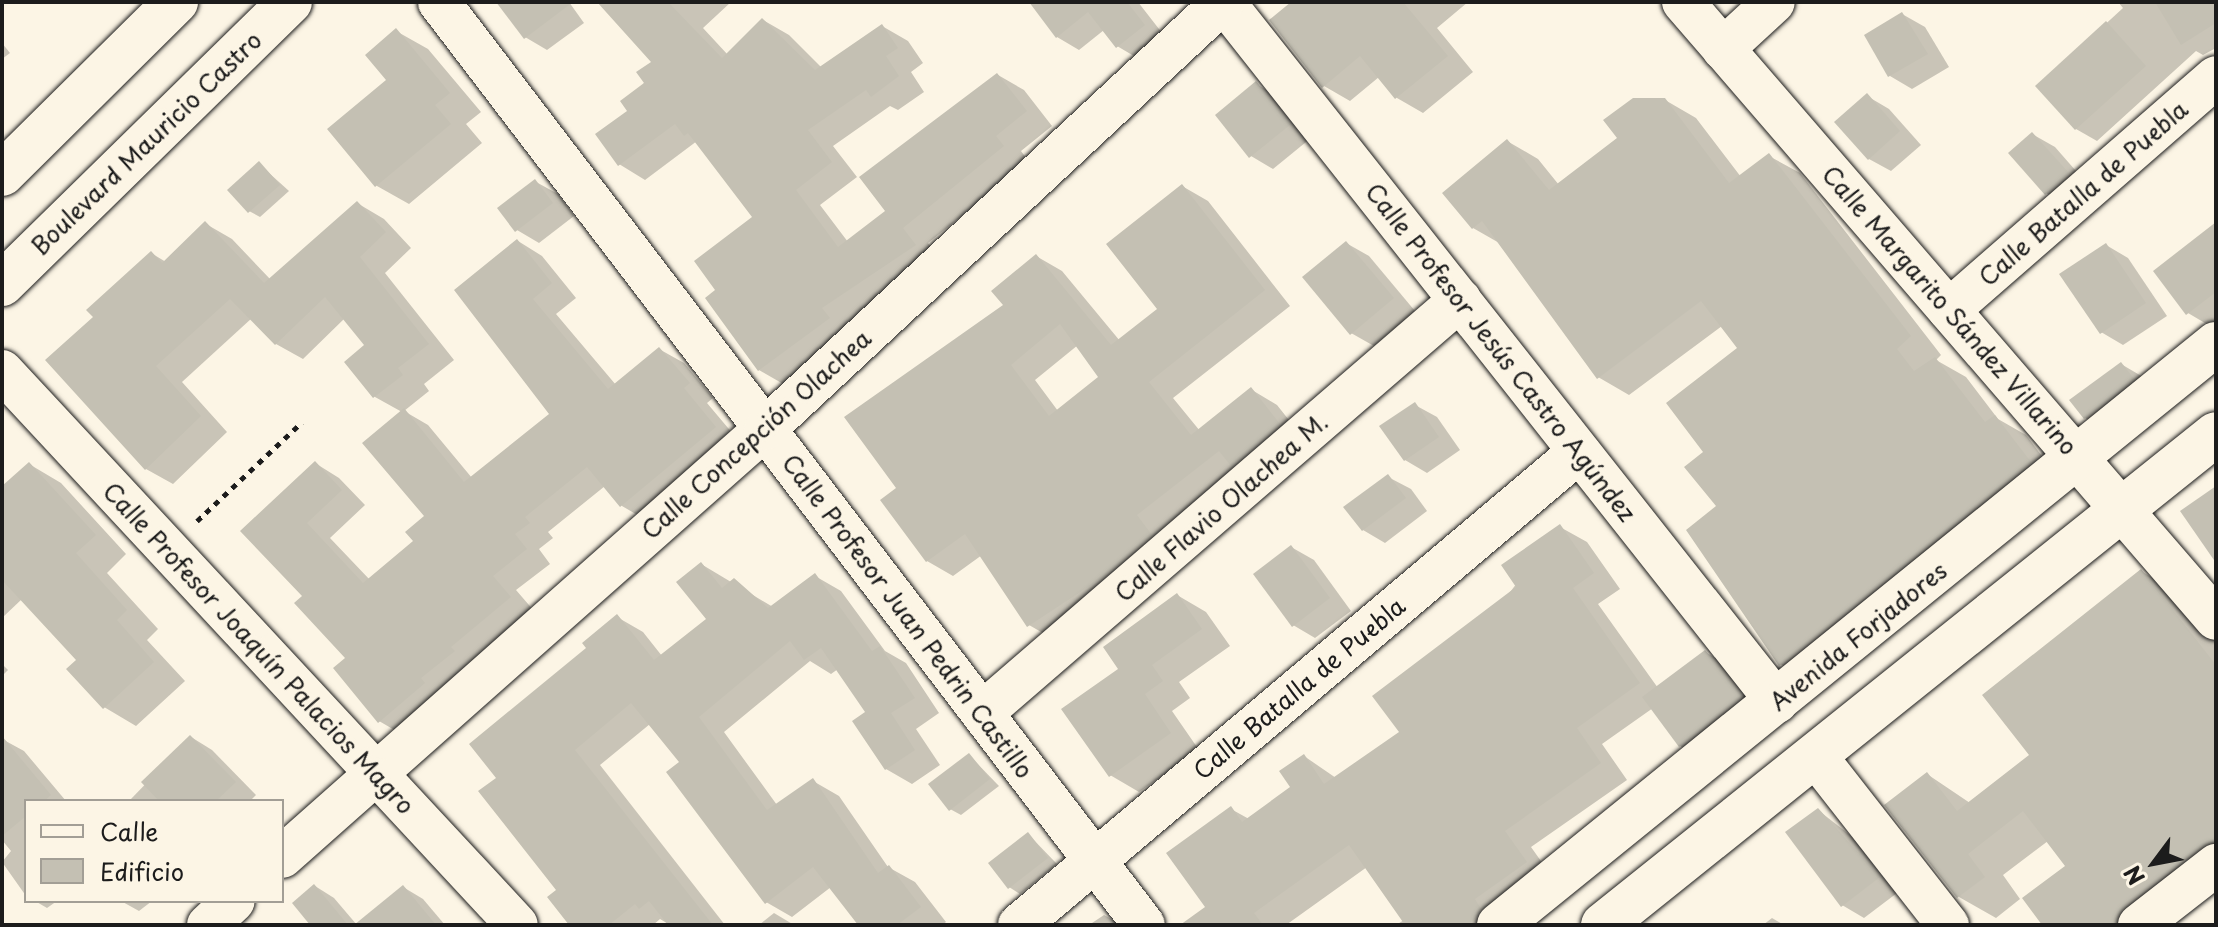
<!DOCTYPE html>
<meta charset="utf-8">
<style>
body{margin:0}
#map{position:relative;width:2218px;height:927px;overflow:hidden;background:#fcf5e5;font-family:"Playpen Sans",sans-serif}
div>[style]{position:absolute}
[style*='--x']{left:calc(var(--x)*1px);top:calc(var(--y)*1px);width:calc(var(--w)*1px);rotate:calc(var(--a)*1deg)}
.shadow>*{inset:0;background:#0003}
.building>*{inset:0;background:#c4c0b3}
.path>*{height:5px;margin-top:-2.5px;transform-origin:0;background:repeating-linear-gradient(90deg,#1c1c1c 0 6px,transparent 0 12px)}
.roads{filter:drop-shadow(0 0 2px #1c1c1c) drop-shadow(0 0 2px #1c1c1c)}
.minor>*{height:42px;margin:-21px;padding:0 21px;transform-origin:21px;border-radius:21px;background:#fcf5e5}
.secondary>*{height:44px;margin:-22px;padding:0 22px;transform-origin:22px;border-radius:22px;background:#fcf5e5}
.primary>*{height:44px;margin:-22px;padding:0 22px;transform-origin:22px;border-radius:22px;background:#fcf5e5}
span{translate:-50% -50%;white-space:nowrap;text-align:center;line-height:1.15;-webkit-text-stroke:8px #fcf5e5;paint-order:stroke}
.street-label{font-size:24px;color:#1c1c1c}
.frame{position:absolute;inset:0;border:4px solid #1c1c1c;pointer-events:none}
.legend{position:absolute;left:24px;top:799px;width:260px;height:104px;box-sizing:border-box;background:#fcf5e5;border:2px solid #a29e95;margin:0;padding:10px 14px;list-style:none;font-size:24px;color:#1c1c1c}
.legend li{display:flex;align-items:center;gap:16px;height:40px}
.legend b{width:40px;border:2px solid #a29e95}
.north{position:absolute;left:2114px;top:823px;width:80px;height:80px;-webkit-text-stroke:6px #fcf5e5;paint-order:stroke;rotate:238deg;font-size:22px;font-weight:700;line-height:32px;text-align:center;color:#1c1c1c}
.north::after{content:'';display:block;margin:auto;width:28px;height:36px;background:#1c1c1c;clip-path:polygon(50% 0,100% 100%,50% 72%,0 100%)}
</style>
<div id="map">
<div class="shadow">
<div style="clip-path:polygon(499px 2px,569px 2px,584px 23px,547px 50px,525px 37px)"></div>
<div style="clip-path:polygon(619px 2px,731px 2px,703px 28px,728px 55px,763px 20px,789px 35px,822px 68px,882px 26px,908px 41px,923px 63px,911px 72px,924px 92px,898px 110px,890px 106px,833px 146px,857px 177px,820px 205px,848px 242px,888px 211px,998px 75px,1024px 90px,1052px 126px,1021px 151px,1029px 162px,928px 243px,941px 260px,847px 323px,855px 334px,785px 385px,759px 370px,718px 291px,755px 218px,697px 141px,645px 180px,619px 164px,630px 112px,654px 62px)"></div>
<div style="clip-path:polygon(1031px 2px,1138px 2px,1166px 38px,1139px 59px,1117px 46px,1104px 30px,1079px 50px,1057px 37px)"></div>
<div style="clip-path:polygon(1294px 2px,1468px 2px,1437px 28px,1473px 72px,1423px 113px,1397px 98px,1379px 77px,1350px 101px,1324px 86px)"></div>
<div style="clip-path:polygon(2118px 2px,2216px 2px,2216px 48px,2203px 55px,2196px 51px,2097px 141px,2076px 129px,2038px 86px,2123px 8px)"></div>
<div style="clip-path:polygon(1902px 14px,1925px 27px,1949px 67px,1912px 89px,1890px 76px)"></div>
<div style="clip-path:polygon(396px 31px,428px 49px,481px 112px,466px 124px,482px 143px,409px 204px,377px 186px,330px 129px,389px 80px)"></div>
<div style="clip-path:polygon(2px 43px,10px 53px,2px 59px)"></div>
<div style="clip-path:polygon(1256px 84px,1279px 97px,1311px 138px,1273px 169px,1251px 156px)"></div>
<div style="clip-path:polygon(1867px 96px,1889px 109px,1921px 145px,1891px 171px,1869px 159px)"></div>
<div style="clip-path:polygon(1665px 100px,1696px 118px,1741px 177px,1769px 156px,1800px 173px,1941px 355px,1936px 360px,1966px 377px,1998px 419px,2026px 435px,2060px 480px,1811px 682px,1780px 664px,1719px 507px,1740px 348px,1722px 326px,1629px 395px,1598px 377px,1501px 244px,1473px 228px,1507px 141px,1538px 159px,1559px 185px)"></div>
<div style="clip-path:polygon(2032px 134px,2055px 147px,2090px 187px,2068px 206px,2046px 193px)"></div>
<div style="clip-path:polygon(259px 164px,289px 191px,260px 217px,249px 211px)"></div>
<div style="clip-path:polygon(536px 182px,558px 194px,574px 216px,539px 243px,517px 230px)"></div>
<div style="clip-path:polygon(evenodd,1182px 186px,1208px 201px,1290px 306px,1173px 398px,1200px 431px,1252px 390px,1277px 405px,1304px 439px,1055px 640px,1029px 625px,982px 555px,953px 576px,927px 561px,899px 489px,1036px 256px,1062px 271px,1120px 341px,1160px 309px,1182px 186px,1078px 345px,1101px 377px,1058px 411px,1035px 380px,1078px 345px)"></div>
<div style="clip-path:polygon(357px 203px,384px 219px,411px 248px,385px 273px,454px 360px,424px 384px,429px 391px,404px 411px,428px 425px,472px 478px,552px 414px,518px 241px,542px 256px,576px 298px,556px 314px,616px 385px,659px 349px,684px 363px,713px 398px,707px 403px,739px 441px,646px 520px,622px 506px,605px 486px,548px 532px,553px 538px,539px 549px,550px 564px,516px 590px,535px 612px,403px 735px,379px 721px,348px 658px,305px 596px,243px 531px,315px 463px,339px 478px,365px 505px,330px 538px,370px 580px,416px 542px,427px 516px,402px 412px,375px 397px,346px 362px,367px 345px,345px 318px,303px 359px,276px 344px,252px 318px,182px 382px,227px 432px,173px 484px,146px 469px,96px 318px,151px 253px,166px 262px,206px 224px,232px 239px,270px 279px)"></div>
<div style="clip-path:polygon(2216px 225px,2216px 321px,2210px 326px,2188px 313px)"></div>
<div style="clip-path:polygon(1346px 243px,1369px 256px,1415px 311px,1374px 346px,1351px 333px)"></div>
<div style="clip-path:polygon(2106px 245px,2128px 258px,2167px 316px,2123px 345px,2101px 332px)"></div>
<div style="clip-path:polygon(2121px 364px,2143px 377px,2107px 430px,2085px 418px)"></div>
<div style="clip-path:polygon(1415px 405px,1437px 417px,1460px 450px,1427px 473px,1405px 460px)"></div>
<div style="clip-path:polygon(29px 464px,61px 483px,126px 554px,107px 573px,158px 629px,147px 640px,185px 681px,136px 726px,104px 707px,78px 661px,22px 599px,2px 618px,2px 488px)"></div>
<div style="clip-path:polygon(1388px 477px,1411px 489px,1427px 511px,1385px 543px,1363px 530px)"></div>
<div style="clip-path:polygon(1560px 527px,1587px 542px,1620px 589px,1598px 604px,1658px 688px,1705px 652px,1728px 665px,1763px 710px,1702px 758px,1680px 746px,1653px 708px,1602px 744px,1627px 780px,1531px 847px,1553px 878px,1507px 925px,1396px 925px,1404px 920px,1367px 867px,1286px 925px,1183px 925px,1207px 907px,1231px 809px,1249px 819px,1292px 787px,1304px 756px,1336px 778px,1402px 733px)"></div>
<div style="clip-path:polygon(1291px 547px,1314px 560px,1351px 611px,1315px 638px,1293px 625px)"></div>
<div style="clip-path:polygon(701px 564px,773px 607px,815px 576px,841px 591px,885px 651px,906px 663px,939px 713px,916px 729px,940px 765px,912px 784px,886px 769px,867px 713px,838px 669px,831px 674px,810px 661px,724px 732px,777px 805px,813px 781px,839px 796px,888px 867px,915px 882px,946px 922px,942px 925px,860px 925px,831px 887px,792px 917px,766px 902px,681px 763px,650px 724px,600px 765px,725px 925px,670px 925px,660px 919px,653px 925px,572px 925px,559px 890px,498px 778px,617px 617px,643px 632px,662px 656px,709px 619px)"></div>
<div style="clip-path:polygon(2141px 571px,2178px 593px,2216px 642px,2216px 884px,2163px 925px,2044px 925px,2068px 866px,2048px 841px,2003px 875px,2020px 899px,1996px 918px,1959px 897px,1927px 774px,1970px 803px,2031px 755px)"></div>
<div style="clip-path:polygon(1177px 595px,1206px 612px,1230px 646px,1179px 682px,1190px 698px,1172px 711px,1199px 750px,1139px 792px,1110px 775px,1121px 669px)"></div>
<div style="clip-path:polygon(2px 664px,8px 670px,2px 676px)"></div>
<div style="clip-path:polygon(191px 737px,212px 750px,256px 795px,250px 801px,129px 801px)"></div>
<div style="clip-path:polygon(2px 739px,24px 751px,66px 801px,26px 801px,26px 896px,2px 862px,11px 851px,2px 840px)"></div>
<div style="clip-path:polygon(969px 755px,999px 786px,961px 815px,950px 809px)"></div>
<div style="clip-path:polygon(1818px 810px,1869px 850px,1901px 890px,1864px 918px,1842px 905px)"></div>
<div style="clip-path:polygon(1028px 834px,1057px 864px,1020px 894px,1009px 887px)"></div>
<div style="clip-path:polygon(315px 886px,334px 898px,357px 925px,310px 925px)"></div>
<div style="clip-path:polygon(403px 887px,423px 899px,445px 925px,357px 925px)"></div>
<div style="clip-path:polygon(35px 901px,57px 901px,47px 908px)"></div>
<div style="clip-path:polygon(121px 901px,152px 901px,139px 911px)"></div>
<div style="clip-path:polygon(774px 913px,794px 925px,759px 925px)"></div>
<div style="clip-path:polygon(1104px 915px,1122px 925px,1089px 925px)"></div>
<div style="clip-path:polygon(1772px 918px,1784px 925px,1763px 925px)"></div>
</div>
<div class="building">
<div style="clip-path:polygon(496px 2px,573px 2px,524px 39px)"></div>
<div style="clip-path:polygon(597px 2px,668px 2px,722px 58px,762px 18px,815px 70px,882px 24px,898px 48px,886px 56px,899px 76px,871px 97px,866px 90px,808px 130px,832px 162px,796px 190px,838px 247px,885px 211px,859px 177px,997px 73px,1027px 111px,996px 136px,1004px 146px,903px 228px,916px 245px,822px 308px,830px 318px,758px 371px,705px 298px,715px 290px,694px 261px,752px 217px,688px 133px,684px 136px,675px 124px,618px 166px,595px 134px,627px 111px,620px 101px,644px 83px,636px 72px,651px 62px)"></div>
<div style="clip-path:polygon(1029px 2px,1127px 2px,1145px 25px,1116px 48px,1088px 12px,1056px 38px)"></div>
<div style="clip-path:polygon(1291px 2px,1403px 2px,1448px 56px,1395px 99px,1360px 56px,1322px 88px,1269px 20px)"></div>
<div style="clip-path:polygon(2155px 2px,2216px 2px,2216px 23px,2181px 45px)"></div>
<div style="clip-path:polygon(1902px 12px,1928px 54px,1888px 77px,1864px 35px)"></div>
<div style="clip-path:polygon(2106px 21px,2146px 66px,2075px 130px,2035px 86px)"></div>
<div style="clip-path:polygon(396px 28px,450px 93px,435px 105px,451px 124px,375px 187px,327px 129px,386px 80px,365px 55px)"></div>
<div style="clip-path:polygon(1256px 81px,1290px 125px,1249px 158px,1215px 115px)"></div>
<div style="clip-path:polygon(1867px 93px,1900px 131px,1868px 160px,1834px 122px)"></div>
<div style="clip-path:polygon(1633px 98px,1665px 98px,1729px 183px,1769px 153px,1911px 336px,1897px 349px,1914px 371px,1935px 357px,1985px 422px,1995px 415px,2031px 462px,1779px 666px,1686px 530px,1716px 506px,1684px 467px,1703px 452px,1666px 403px,1737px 348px,1701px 301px,1597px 379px,1482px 221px,1472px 229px,1442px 193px,1507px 139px,1549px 190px,1617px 138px,1603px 120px)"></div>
<div style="clip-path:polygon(2032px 132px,2069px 173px,2045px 195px,2008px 153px)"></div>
<div style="clip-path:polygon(259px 161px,280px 185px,248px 213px,227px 190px)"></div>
<div style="clip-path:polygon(535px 179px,553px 203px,515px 232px,497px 208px)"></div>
<div style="clip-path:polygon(evenodd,1182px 184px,1265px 290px,1149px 382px,1191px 435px,1251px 387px,1280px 424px,1231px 466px,1219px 451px,1137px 515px,1152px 535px,1103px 577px,1027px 627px,965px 534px,926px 562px,880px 500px,896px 488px,844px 417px,1003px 305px,991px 291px,1036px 254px,1111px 345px,1157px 309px,1106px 244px,1182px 184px,1060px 324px,1098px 377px,1049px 416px,1011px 365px,1060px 324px)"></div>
<div style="clip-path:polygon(357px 201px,386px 232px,360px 257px,429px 344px,398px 368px,403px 375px,373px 398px,344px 362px,364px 345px,325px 297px,275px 345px,230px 299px,156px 366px,201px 416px,145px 470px,45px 360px,93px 317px,86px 310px,151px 251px,162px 263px,205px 221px,264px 283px)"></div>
<div style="clip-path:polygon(2216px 222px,2216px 292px,2186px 315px,2153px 271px)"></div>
<div style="clip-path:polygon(517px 239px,552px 283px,533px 299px,608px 389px,659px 347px,690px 383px,684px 388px,716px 427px,620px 507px,587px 467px,525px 517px,530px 523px,515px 534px,527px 549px,493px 576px,511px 597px,451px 647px,455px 651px,421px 678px,425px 683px,378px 723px,333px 668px,345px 658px,294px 603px,302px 596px,240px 531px,315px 461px,342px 490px,307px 523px,363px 583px,413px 541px,405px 532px,424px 516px,362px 443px,404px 408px,464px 482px,549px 414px,454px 290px)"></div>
<div style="clip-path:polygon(1346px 241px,1394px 298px,1350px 335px,1302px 277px)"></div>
<div style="clip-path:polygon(2106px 243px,2146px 303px,2100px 334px,2059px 274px)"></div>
<div style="clip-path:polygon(2121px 362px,2134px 379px,2084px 419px,2069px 400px)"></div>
<div style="clip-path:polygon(1415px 402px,1439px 437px,1404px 461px,1379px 426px)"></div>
<div style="clip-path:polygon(29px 462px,96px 535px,76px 553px,127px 610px,117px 620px,154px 662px,103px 709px,66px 669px,76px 660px,2px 580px,2px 486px)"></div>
<div style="clip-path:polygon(1388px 474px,1406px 498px,1362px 531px,1343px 507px)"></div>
<div style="clip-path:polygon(2216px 486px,2216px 563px,2180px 511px)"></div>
<div style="clip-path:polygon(1560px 524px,1594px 573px,1573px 588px,1640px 683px,1577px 728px,1601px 763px,1505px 831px,1527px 862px,1475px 899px,1481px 909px,1475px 919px,1466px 925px,1405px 925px,1349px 845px,1254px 913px,1263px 925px,1180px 925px,1205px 907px,1166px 853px,1231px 806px,1242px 822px,1290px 787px,1279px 771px,1304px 754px,1324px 784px,1399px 732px,1372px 696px,1516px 587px,1501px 565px)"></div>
<div style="clip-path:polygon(1291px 545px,1330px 598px,1292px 627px,1253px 574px)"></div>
<div style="clip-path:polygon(701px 562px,722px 588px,734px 578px,768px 608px,815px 573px,872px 651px,880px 646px,915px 698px,891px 713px,915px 750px,885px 770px,852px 721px,865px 712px,821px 648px,804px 660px,790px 641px,699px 717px,767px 810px,813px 778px,878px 873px,889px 865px,921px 907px,897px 925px,858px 925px,813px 867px,765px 904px,666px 772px,679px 762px,631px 703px,575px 750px,713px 925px,668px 925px,649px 901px,639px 909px,635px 904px,609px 925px,569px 925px,547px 897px,556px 890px,478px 791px,496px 778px,469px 744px,586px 648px,582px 643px,617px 614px,654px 660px,706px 619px,676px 582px)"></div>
<div style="clip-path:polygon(2141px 569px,2216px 665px,2216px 842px,2201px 846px,2124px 906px,2115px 925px,2042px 925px,2022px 898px,2065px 866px,2023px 811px,1968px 854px,1985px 877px,1957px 898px,1884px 805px,1927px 772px,1957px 811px,2029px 755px,1982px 695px)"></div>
<div style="clip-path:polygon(1177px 593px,1202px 629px,1152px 665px,1163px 681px,1145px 694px,1171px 733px,1109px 777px,1061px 709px,1118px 669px,1103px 647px)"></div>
<div style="clip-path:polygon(1705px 650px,1742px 696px,1679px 747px,1642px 697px)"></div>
<div style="clip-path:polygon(190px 735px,236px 782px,216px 801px,159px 801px,141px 782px)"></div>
<div style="clip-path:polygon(2px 736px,51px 795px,44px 801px,26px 801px,26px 816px,2px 836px)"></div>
<div style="clip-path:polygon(969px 753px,990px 779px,949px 811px,928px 784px)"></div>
<div style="clip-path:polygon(1818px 808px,1880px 877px,1841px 907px,1785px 832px)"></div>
<div style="clip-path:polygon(1028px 832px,1048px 858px,1008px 889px,988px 863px)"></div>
<div style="clip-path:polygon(314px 884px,348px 925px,310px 925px,292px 903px)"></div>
<div style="clip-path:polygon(403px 885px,436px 925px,354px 925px)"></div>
</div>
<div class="path">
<div style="--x:197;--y:521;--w:144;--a:-43.3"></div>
</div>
<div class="roads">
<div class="minor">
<div style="--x:439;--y:2;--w:1161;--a:52.63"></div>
<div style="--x:1224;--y:2;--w:892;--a:51.69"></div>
<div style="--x:1683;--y:2;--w:815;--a:49.18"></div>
<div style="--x:1723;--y:49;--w:69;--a:-42.7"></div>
<div style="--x:1949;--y:310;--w:354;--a:-41.1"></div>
<div style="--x:2;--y:371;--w:756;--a:47.09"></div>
<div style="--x:982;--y:713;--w:632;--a:-40.83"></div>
<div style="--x:1815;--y:755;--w:216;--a:52"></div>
<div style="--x:282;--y:857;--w:645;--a:-41.55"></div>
<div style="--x:765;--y:429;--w:626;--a:-42.99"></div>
<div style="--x:208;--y:925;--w:35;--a:-43"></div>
<div style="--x:1019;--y:925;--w:733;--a:-40.19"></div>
<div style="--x:2139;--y:925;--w:98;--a:-37.9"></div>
</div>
<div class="secondary">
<div style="--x:1499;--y:925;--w:923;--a:-39.02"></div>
<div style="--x:1603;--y:925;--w:785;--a:-38.69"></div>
</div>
<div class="primary">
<div style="--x:2;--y:174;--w:245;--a:-44.7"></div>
<div style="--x:2;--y:284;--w:403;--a:-44.4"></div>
</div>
</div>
<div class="street-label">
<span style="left:146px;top:143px;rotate:-44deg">Boulevard Mauricio Castro</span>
<span style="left:2083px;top:193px;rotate:-41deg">Calle Batalla de Puebla</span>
<span style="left:1950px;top:310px;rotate:49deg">Calle Margarito Sández Villarino</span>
<span style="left:1501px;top:352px;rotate:52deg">Calle Profesor Jesús Castro Agúndez</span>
<span style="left:756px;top:434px;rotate:-42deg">Calle Concepción Olachea</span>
<span style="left:1221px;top:507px;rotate:-41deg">Calle Flavio Olachea M.</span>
<span style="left:908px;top:616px;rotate:53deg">Calle Profesor Juan Pedrin Castillo</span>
<span style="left:1858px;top:636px;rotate:-39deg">Avenida Forjadores</span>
<span style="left:259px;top:648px;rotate:47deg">Calle Profesor Joaquín Palacios Magro</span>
<span style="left:1299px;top:688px;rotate:-40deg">Calle Batalla de Puebla</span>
</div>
<div class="frame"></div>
<ul class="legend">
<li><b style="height:10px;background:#fcf5e5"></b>Calle</li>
<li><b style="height:22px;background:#c4c0b3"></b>Edificio</li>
</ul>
<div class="north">N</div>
</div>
